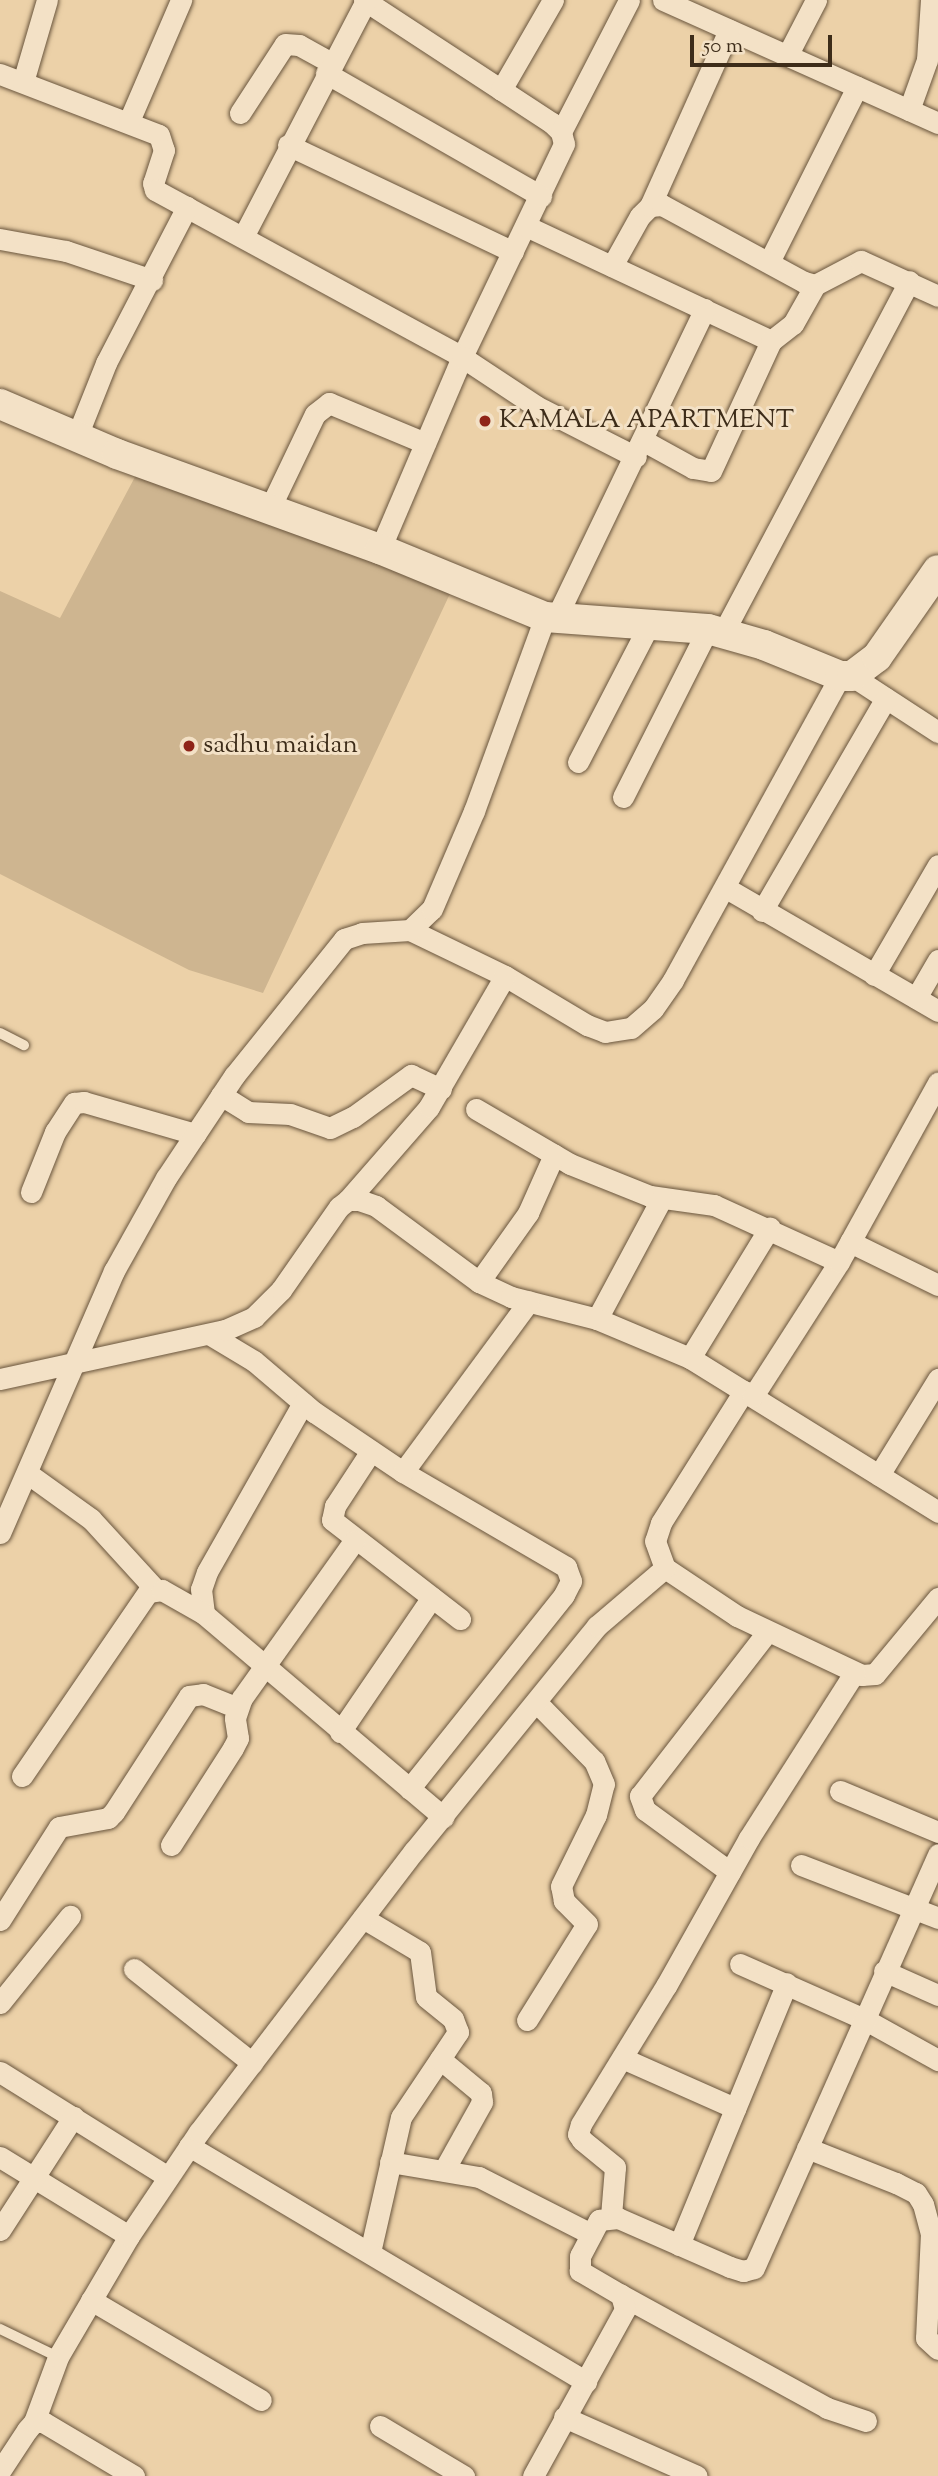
<!DOCTYPE html>
<style>
body{margin:0}
#map{position:relative;width:938px;height:2476px;overflow:hidden;background:#ecd1a8;font-family:"Sorts Mill Goudy",serif}
div>[style]{position:absolute}
[style*='--x']{left:calc(var(--x)*1px);top:calc(var(--y)*1px);width:calc(var(--w)*1px);rotate:calc(var(--a)*1deg)}
.green>*{inset:0;background:#ceb590}
.roads{filter:drop-shadow(0 0 2px #69553d) drop-shadow(0 0 2px #69553d)}
.lane>*{height:10px;margin:-5px;padding:0 5px;transform-origin:5px;border-radius:5px;background:#f3e1c6}
.street>*{height:21px;margin:-10.5px;padding:0 10.5px;transform-origin:10.5px;border-radius:10.5px;background:#f3e1c6}
.secondary>*{height:30px;margin:-15px;padding:0 15px;transform-origin:15px;border-radius:15px;background:#f3e1c6}
.dots>*{width:19px;height:19px;translate:-50% -50%;box-sizing:border-box;border:4px solid #f3e1c6;border-radius:50%}
span{translate:-50% -50%;white-space:nowrap;text-align:center;line-height:1.15;-webkit-text-stroke:6px #f3e1c6;paint-order:stroke}
.poi-label{font-size:26px;color:#3d2c19}
.left{translate:0 -50%;text-align:left}
.scale{position:absolute;left:690px;top:35px;width:142px;height:32px;box-sizing:border-box;border:4px solid #3d2c19;border-top:0;padding-left:9px;font-size:21px;line-height:24px;white-space:nowrap;color:#3d2c19;-webkit-text-stroke:5px #f3e1c6;paint-order:stroke}
</style>
<div id="map">
<div class="green">
<div style="clip-path:polygon(136px 475px,455px 583px,263px 993px,189px 970px,0 874px,0 591px,60px 618px)"></div>
</div>
<div class="roads">
<div class="lane">
<div style="--x:0;--y:1033;--w:27;--a:27"></div>
<div style="--x:0;--y:2329;--w:64;--a:25.8"></div>
</div>
<div class="street">
<div style="--x:364;--y:0;--w:225;--a:33.2"></div>
<div style="--x:552;--y:123;--w:13;--a:45"></div>
<div style="--x:561;--y:132;--w:12;--a:76"></div>
<div style="--x:564;--y:144;--w:236;--a:115.6"></div>
<div style="--x:462;--y:357;--w:209;--a:113.1"></div>
<div style="--x:663;--y:0;--w:301;--a:24.1"></div>
<div style="--x:787;--y:56;--w:63;--a:-62.6"></div>
<div style="--x:326;--y:73;--w:248;--a:29.8"></div>
<div style="--x:0;--y:74;--w:170;--a:21"></div>
<div style="--x:159;--y:135;--w:16;--a:72"></div>
<div style="--x:164;--y:150;--w:35;--a:108"></div>
<div style="--x:153;--y:183;--w:7;--a:74"></div>
<div style="--x:155;--y:190;--w:349;--a:28.5"></div>
<div style="--x:462;--y:357;--w:89;--a:33.5"></div>
<div style="--x:536;--y:406;--w:112;--a:27"></div>
<div style="--x:23;--y:82;--w:85;--a:-73.7"></div>
<div style="--x:501;--y:90;--w:104;--a:-60"></div>
<div style="--x:909;--y:110;--w:53;--a:-70.2"></div>
<div style="--x:927;--y:60;--w:60;--a:-86.2"></div>
<div style="--x:240;--y:113;--w:82;--a:-56.9"></div>
<div style="--x:285;--y:44;--w:14;--a:4"></div>
<div style="--x:299;--y:45;--w:38;--a:29"></div>
<div style="--x:129;--y:121;--w:132;--a:-66.7"></div>
<div style="--x:561;--y:132;--w:148;--a:-62.7"></div>
<div style="--x:288;--y:145;--w:249;--a:25.4"></div>
<div style="--x:650;--y:206;--w:193;--a:-65.8"></div>
<div style="--x:526;--y:226;--w:271;--a:25.1"></div>
<div style="--x:244;--y:235;--w:264;--a:-62.5"></div>
<div style="--x:0;--y:239;--w:67;--a:10.3"></div>
<div style="--x:66;--y:251;--w:91;--a:18.6"></div>
<div style="--x:769;--y:262;--w:196;--a:-63.3"></div>
<div style="--x:612;--y:266;--w:57;--a:-60.8"></div>
<div style="--x:640;--y:216;--w:14;--a:-45"></div>
<div style="--x:650;--y:206;--w:12;--a:-5"></div>
<div style="--x:662;--y:205;--w:162;--a:28.5"></div>
<div style="--x:804;--y:282;--w:11;--a:15"></div>
<div style="--x:815;--y:285;--w:52;--a:-27.6"></div>
<div style="--x:861;--y:261;--w:85;--a:24.4"></div>
<div style="--x:77;--y:436;--w:79;--a:-68.3"></div>
<div style="--x:106;--y:363;--w:176;--a:-62.6"></div>
<div style="--x:644;--y:441;--w:56;--a:28.9"></div>
<div style="--x:693;--y:468;--w:18;--a:9"></div>
<div style="--x:711;--y:471;--w:143;--a:-65.2"></div>
<div style="--x:771;--y:341;--w:28;--a:-38"></div>
<div style="--x:793;--y:324;--w:45;--a:-60.6"></div>
<div style="--x:269;--y:510;--w:106;--a:-64.4"></div>
<div style="--x:315;--y:414;--w:18;--a:-38"></div>
<div style="--x:329;--y:403;--w:104;--a:22.6"></div>
<div style="--x:556;--y:618;--w:343;--a:-64.3"></div>
<div style="--x:723;--y:633;--w:398;--a:-62.1"></div>
<div style="--x:852;--y:676;--w:103;--a:33.1"></div>
<div style="--x:578;--y:762;--w:154;--a:-62.6"></div>
<div style="--x:623;--y:797;--w:188;--a:-63.2"></div>
<div style="--x:726;--y:888;--w:245;--a:30.1"></div>
<div style="--x:762;--y:911;--w:246;--a:-59.8"></div>
<div style="--x:410;--y:930;--w:106;--a:25.8"></div>
<div style="--x:505;--y:976;--w:96;--a:30.9"></div>
<div style="--x:587;--y:1025;--w:19;--a:21"></div>
<div style="--x:605;--y:1032;--w:26;--a:-9"></div>
<div style="--x:631;--y:1028;--w:29;--a:-41"></div>
<div style="--x:653;--y:1009;--w:35;--a:-55"></div>
<div style="--x:673;--y:980;--w:347;--a:-61.2"></div>
<div style="--x:874;--y:975;--w:127;--a:-59.8"></div>
<div style="--x:916;--y:998;--w:44;--a:-59.9"></div>
<div style="--x:221;--y:1095;--w:32;--a:32"></div>
<div style="--x:248;--y:1112;--w:42;--a:2.7"></div>
<div style="--x:290;--y:1114;--w:42;--a:19.3"></div>
<div style="--x:330;--y:1128;--w:25;--a:-26"></div>
<div style="--x:353;--y:1117;--w:72;--a:-35.9"></div>
<div style="--x:411;--y:1075;--w:33;--a:25"></div>
<div style="--x:476;--y:1109;--w:109;--a:30.3"></div>
<div style="--x:570;--y:1164;--w:86;--a:21.8"></div>
<div style="--x:650;--y:1196;--w:65;--a:8"></div>
<div style="--x:714;--y:1205;--w:137;--a:24.5"></div>
<div style="--x:31;--y:1192;--w:65;--a:-68.2"></div>
<div style="--x:55;--y:1132;--w:35;--a:-57"></div>
<div style="--x:74;--y:1103;--w:10;--a:-6"></div>
<div style="--x:84;--y:1102;--w:116;--a:16.1"></div>
<div style="--x:348;--y:1200;--w:123;--a:-48.9"></div>
<div style="--x:429;--y:1107;--w:151;--a:-59.9"></div>
<div style="--x:850;--y:1242;--w:98;--a:26"></div>
<div style="--x:479;--y:1282;--w:85;--a:-54.6"></div>
<div style="--x:528;--y:1213;--w:64;--a:-65.9"></div>
<div style="--x:597;--y:1319;--w:137;--a:-61.8"></div>
<div style="--x:209;--y:1334;--w:52;--a:31"></div>
<div style="--x:254;--y:1361;--w:79;--a:40.4"></div>
<div style="--x:314;--y:1412;--w:107;--a:34"></div>
<div style="--x:403;--y:1472;--w:189;--a:30.2"></div>
<div style="--x:566;--y:1567;--w:15;--a:70"></div>
<div style="--x:571;--y:1581;--w:16;--a:117"></div>
<div style="--x:564;--y:1595;--w:248;--a:128.6"></div>
<div style="--x:690;--y:1358;--w:153;--a:-58.6"></div>
<div style="--x:0;--y:1379;--w:230;--a:-12.3"></div>
<div style="--x:225;--y:1330;--w:32;--a:-24"></div>
<div style="--x:254;--y:1317;--w:38;--a:-45"></div>
<div style="--x:281;--y:1290;--w:101;--a:-55.1"></div>
<div style="--x:339;--y:1207;--w:11;--a:-38"></div>
<div style="--x:348;--y:1200;--w:11;--a:0"></div>
<div style="--x:359;--y:1200;--w:18;--a:19"></div>
<div style="--x:376;--y:1206;--w:128;--a:36.4"></div>
<div style="--x:479;--y:1282;--w:35;--a:25"></div>
<div style="--x:511;--y:1297;--w:89;--a:14.3"></div>
<div style="--x:597;--y:1319;--w:101;--a:22.8"></div>
<div style="--x:690;--y:1358;--w:292;--a:31.8"></div>
<div style="--x:744;--y:1391;--w:156;--a:122.2"></div>
<div style="--x:661;--y:1523;--w:19;--a:108"></div>
<div style="--x:655;--y:1541;--w:29;--a:70"></div>
<div style="--x:665;--y:1568;--w:87;--a:33.7"></div>
<div style="--x:737;--y:1616;--w:138;--a:25.3"></div>
<div style="--x:862;--y:1675;--w:13;--a:-4"></div>
<div style="--x:875;--y:1674;--w:99;--a:-50.3"></div>
<div style="--x:753;--y:1396;--w:159;--a:-57.3"></div>
<div style="--x:839;--y:1262;--w:205;--a:-61.1"></div>
<div style="--x:303;--y:1403;--w:194;--a:119.6"></div>
<div style="--x:207;--y:1572;--w:18;--a:109"></div>
<div style="--x:201;--y:1589;--w:25;--a:83"></div>
<div style="--x:204;--y:1614;--w:314;--a:40.3"></div>
<div style="--x:371;--y:1451;--w:66;--a:123.2"></div>
<div style="--x:335;--y:1506;--w:14;--a:102"></div>
<div style="--x:332;--y:1520;--w:162;--a:37.7"></div>
<div style="--x:403;--y:1472;--w:212;--a:-53.6"></div>
<div style="--x:27;--y:1473;--w:79;--a:35.7"></div>
<div style="--x:91;--y:1519;--w:93;--a:47.6"></div>
<div style="--x:879;--y:1475;--w:113;--a:-58.4"></div>
<div style="--x:0;--y:1533;--w:286;--a:-66.5"></div>
<div style="--x:114;--y:1271;--w:107;--a:-60.8"></div>
<div style="--x:166;--y:1178;--w:123;--a:-56.3"></div>
<div style="--x:234;--y:1076;--w:176;--a:-51.2"></div>
<div style="--x:344;--y:939;--w:19;--a:-18"></div>
<div style="--x:362;--y:933;--w:48;--a:-3.6"></div>
<div style="--x:410;--y:930;--w:30;--a:-44"></div>
<div style="--x:432;--y:909;--w:107;--a:-66.8"></div>
<div style="--x:474;--y:811;--w:207;--a:-69.9"></div>
<div style="--x:340;--y:1732;--w:163;--a:-55.7"></div>
<div style="--x:22;--y:1776;--w:223;--a:-55.6"></div>
<div style="--x:148;--y:1592;--w:14;--a:-8"></div>
<div style="--x:162;--y:1590;--w:48;--a:29.7"></div>
<div style="--x:840;--y:1791;--w:106;--a:22.7"></div>
<div style="--x:171;--y:1845;--w:115;--a:-57.4"></div>
<div style="--x:233;--y:1748;--w:11;--a:-63"></div>
<div style="--x:238;--y:1738;--w:20;--a:-99"></div>
<div style="--x:235;--y:1718;--w:21;--a:-71"></div>
<div style="--x:242;--y:1698;--w:193;--a:-54.5"></div>
<div style="--x:801;--y:1865;--w:147;--a:21.1"></div>
<div style="--x:730;--y:1872;--w:105;--a:-143.9"></div>
<div style="--x:645;--y:1810;--w:15;--a:-110"></div>
<div style="--x:640;--y:1796;--w:207;--a:-52.2"></div>
<div style="--x:363;--y:1918;--w:66;--a:30.8"></div>
<div style="--x:420;--y:1952;--w:45;--a:82.4"></div>
<div style="--x:426;--y:1997;--w:35;--a:39"></div>
<div style="--x:453;--y:2019;--w:14;--a:69"></div>
<div style="--x:458;--y:2032;--w:102;--a:123.8"></div>
<div style="--x:401;--y:2117;--w:139;--a:102.9"></div>
<div style="--x:0;--y:1920;--w:110;--a:-57.6"></div>
<div style="--x:59;--y:1827;--w:50;--a:-10.4"></div>
<div style="--x:108;--y:1818;--w:8;--a:-45"></div>
<div style="--x:114;--y:1812;--w:138;--a:-57.1"></div>
<div style="--x:189;--y:1696;--w:14;--a:-8"></div>
<div style="--x:203;--y:1694;--w:37;--a:22"></div>
<div style="--x:740;--y:1964;--w:136;--a:23.9"></div>
<div style="--x:864;--y:2019;--w:85;--a:29"></div>
<div style="--x:134;--y:1969;--w:151;--a:38.5"></div>
<div style="--x:884;--y:1971;--w:59;--a:24"></div>
<div style="--x:0;--y:2003;--w:112;--a:-51.2"></div>
<div style="--x:527;--y:2020;--w:113;--a:-58"></div>
<div style="--x:587;--y:1924;--w:33;--a:-135"></div>
<div style="--x:564;--y:1901;--w:15;--a:-101"></div>
<div style="--x:561;--y:1886;--w:79;--a:-63.8"></div>
<div style="--x:596;--y:1815;--w:32;--a:-76"></div>
<div style="--x:604;--y:1784;--w:25;--a:-113"></div>
<div style="--x:594;--y:1761;--w:81;--a:-134.5"></div>
<div style="--x:622;--y:2058;--w:124;--a:23.9"></div>
<div style="--x:440;--y:2059;--w:53;--a:39.7"></div>
<div style="--x:481;--y:2093;--w:9;--a:84"></div>
<div style="--x:482;--y:2102;--w:78;--a:119.2"></div>
<div style="--x:0;--y:2072;--w:198;--a:32"></div>
<div style="--x:189;--y:2146;--w:462;--a:30.7"></div>
<div style="--x:807;--y:2148;--w:96;--a:21.5"></div>
<div style="--x:896;--y:2183;--w:22;--a:27"></div>
<div style="--x:916;--y:2193;--w:13;--a:58"></div>
<div style="--x:923;--y:2204;--w:30;--a:75"></div>
<div style="--x:931;--y:2233;--w:105;--a:92.7"></div>
<div style="--x:926;--y:2338;--w:16;--a:43"></div>
<div style="--x:0;--y:2157;--w:151;--a:31.5"></div>
<div style="--x:390;--y:2162;--w:90;--a:9.6"></div>
<div style="--x:479;--y:2177;--w:126;--a:27"></div>
<div style="--x:611;--y:2216;--w:49;--a:-85.3"></div>
<div style="--x:615;--y:2167;--w:43;--a:-140.7"></div>
<div style="--x:582;--y:2140;--w:7;--a:-124"></div>
<div style="--x:578;--y:2134;--w:10;--a:-73"></div>
<div style="--x:581;--y:2124;--w:162;--a:-58.4"></div>
<div style="--x:666;--y:1986;--w:170;--a:-60.7"></div>
<div style="--x:749;--y:1838;--w:196;--a:-57.5"></div>
<div style="--x:0;--y:2230;--w:135;--a:-57.1"></div>
<div style="--x:679;--y:2245;--w:283;--a:-67.6"></div>
<div style="--x:621;--y:2295;--w:235;--a:28.7"></div>
<div style="--x:827;--y:2408;--w:41;--a:18.4"></div>
<div style="--x:91;--y:2300;--w:197;--a:30.5"></div>
<div style="--x:564;--y:2417;--w:145;--a:23.9"></div>
<div style="--x:34;--y:2422;--w:69;--a:-69.7"></div>
<div style="--x:58;--y:2357;--w:140;--a:-59.6"></div>
<div style="--x:129;--y:2236;--w:125;--a:-56.1"></div>
<div style="--x:199;--y:2132;--w:354;--a:-52.6"></div>
<div style="--x:414;--y:1851;--w:290;--a:-50.9"></div>
<div style="--x:597;--y:1626;--w:89;--a:-40.5"></div>
<div style="--x:380;--y:2426;--w:98;--a:30.8"></div>
<div style="--x:0;--y:2471;--w:49;--a:-56.6"></div>
<div style="--x:27;--y:2430;--w:11;--a:-49"></div>
<div style="--x:34;--y:2422;--w:9;--a:0"></div>
<div style="--x:43;--y:2422;--w:106;--a:30.7"></div>
<div style="--x:533;--y:2476;--w:191;--a:-61.1"></div>
<div style="--x:625;--y:2309;--w:15;--a:-106"></div>
<div style="--x:621;--y:2295;--w:48;--a:-149.7"></div>
<div style="--x:580;--y:2271;--w:15;--a:-90"></div>
<div style="--x:580;--y:2256;--w:41;--a:-62.2"></div>
<div style="--x:599;--y:2220;--w:19;--a:-6"></div>
<div style="--x:618;--y:2218;--w:122;--a:23.6"></div>
<div style="--x:730;--y:2267;--w:14;--a:17"></div>
<div style="--x:743;--y:2271;--w:11;--a:-15"></div>
<div style="--x:754;--y:2268;--w:453;--a:-66"></div>
</div>
<div class="secondary">
<div style="--x:0;--y:404;--w:127;--a:23.1"></div>
<div style="--x:117;--y:454;--w:280;--a:19.9"></div>
<div style="--x:380;--y:549;--w:178;--a:22.4"></div>
<div style="--x:545;--y:617;--w:163;--a:4.2"></div>
<div style="--x:708;--y:629;--w:58;--a:15.9"></div>
<div style="--x:764;--y:645;--w:82;--a:22.2"></div>
<div style="--x:840;--y:676;--w:12;--a:0"></div>
<div style="--x:852;--y:676;--w:31;--a:-37"></div>
<div style="--x:877;--y:657;--w:106;--a:-55"></div>
</div>
</div>
<div class="dots">
<div style="left:485px;top:421px;background:#8f2418"></div>
<div style="left:189px;top:746px;background:#8f2418"></div>
</div>
<div class="poi-label">
<span class="left" style="left:499px;top:421px">KAMALA APARTMENT</span>
<span class="left" style="left:203px;top:746px">sadhu maidan</span>
</div>
<div class="scale">50 m</div>
</div>
